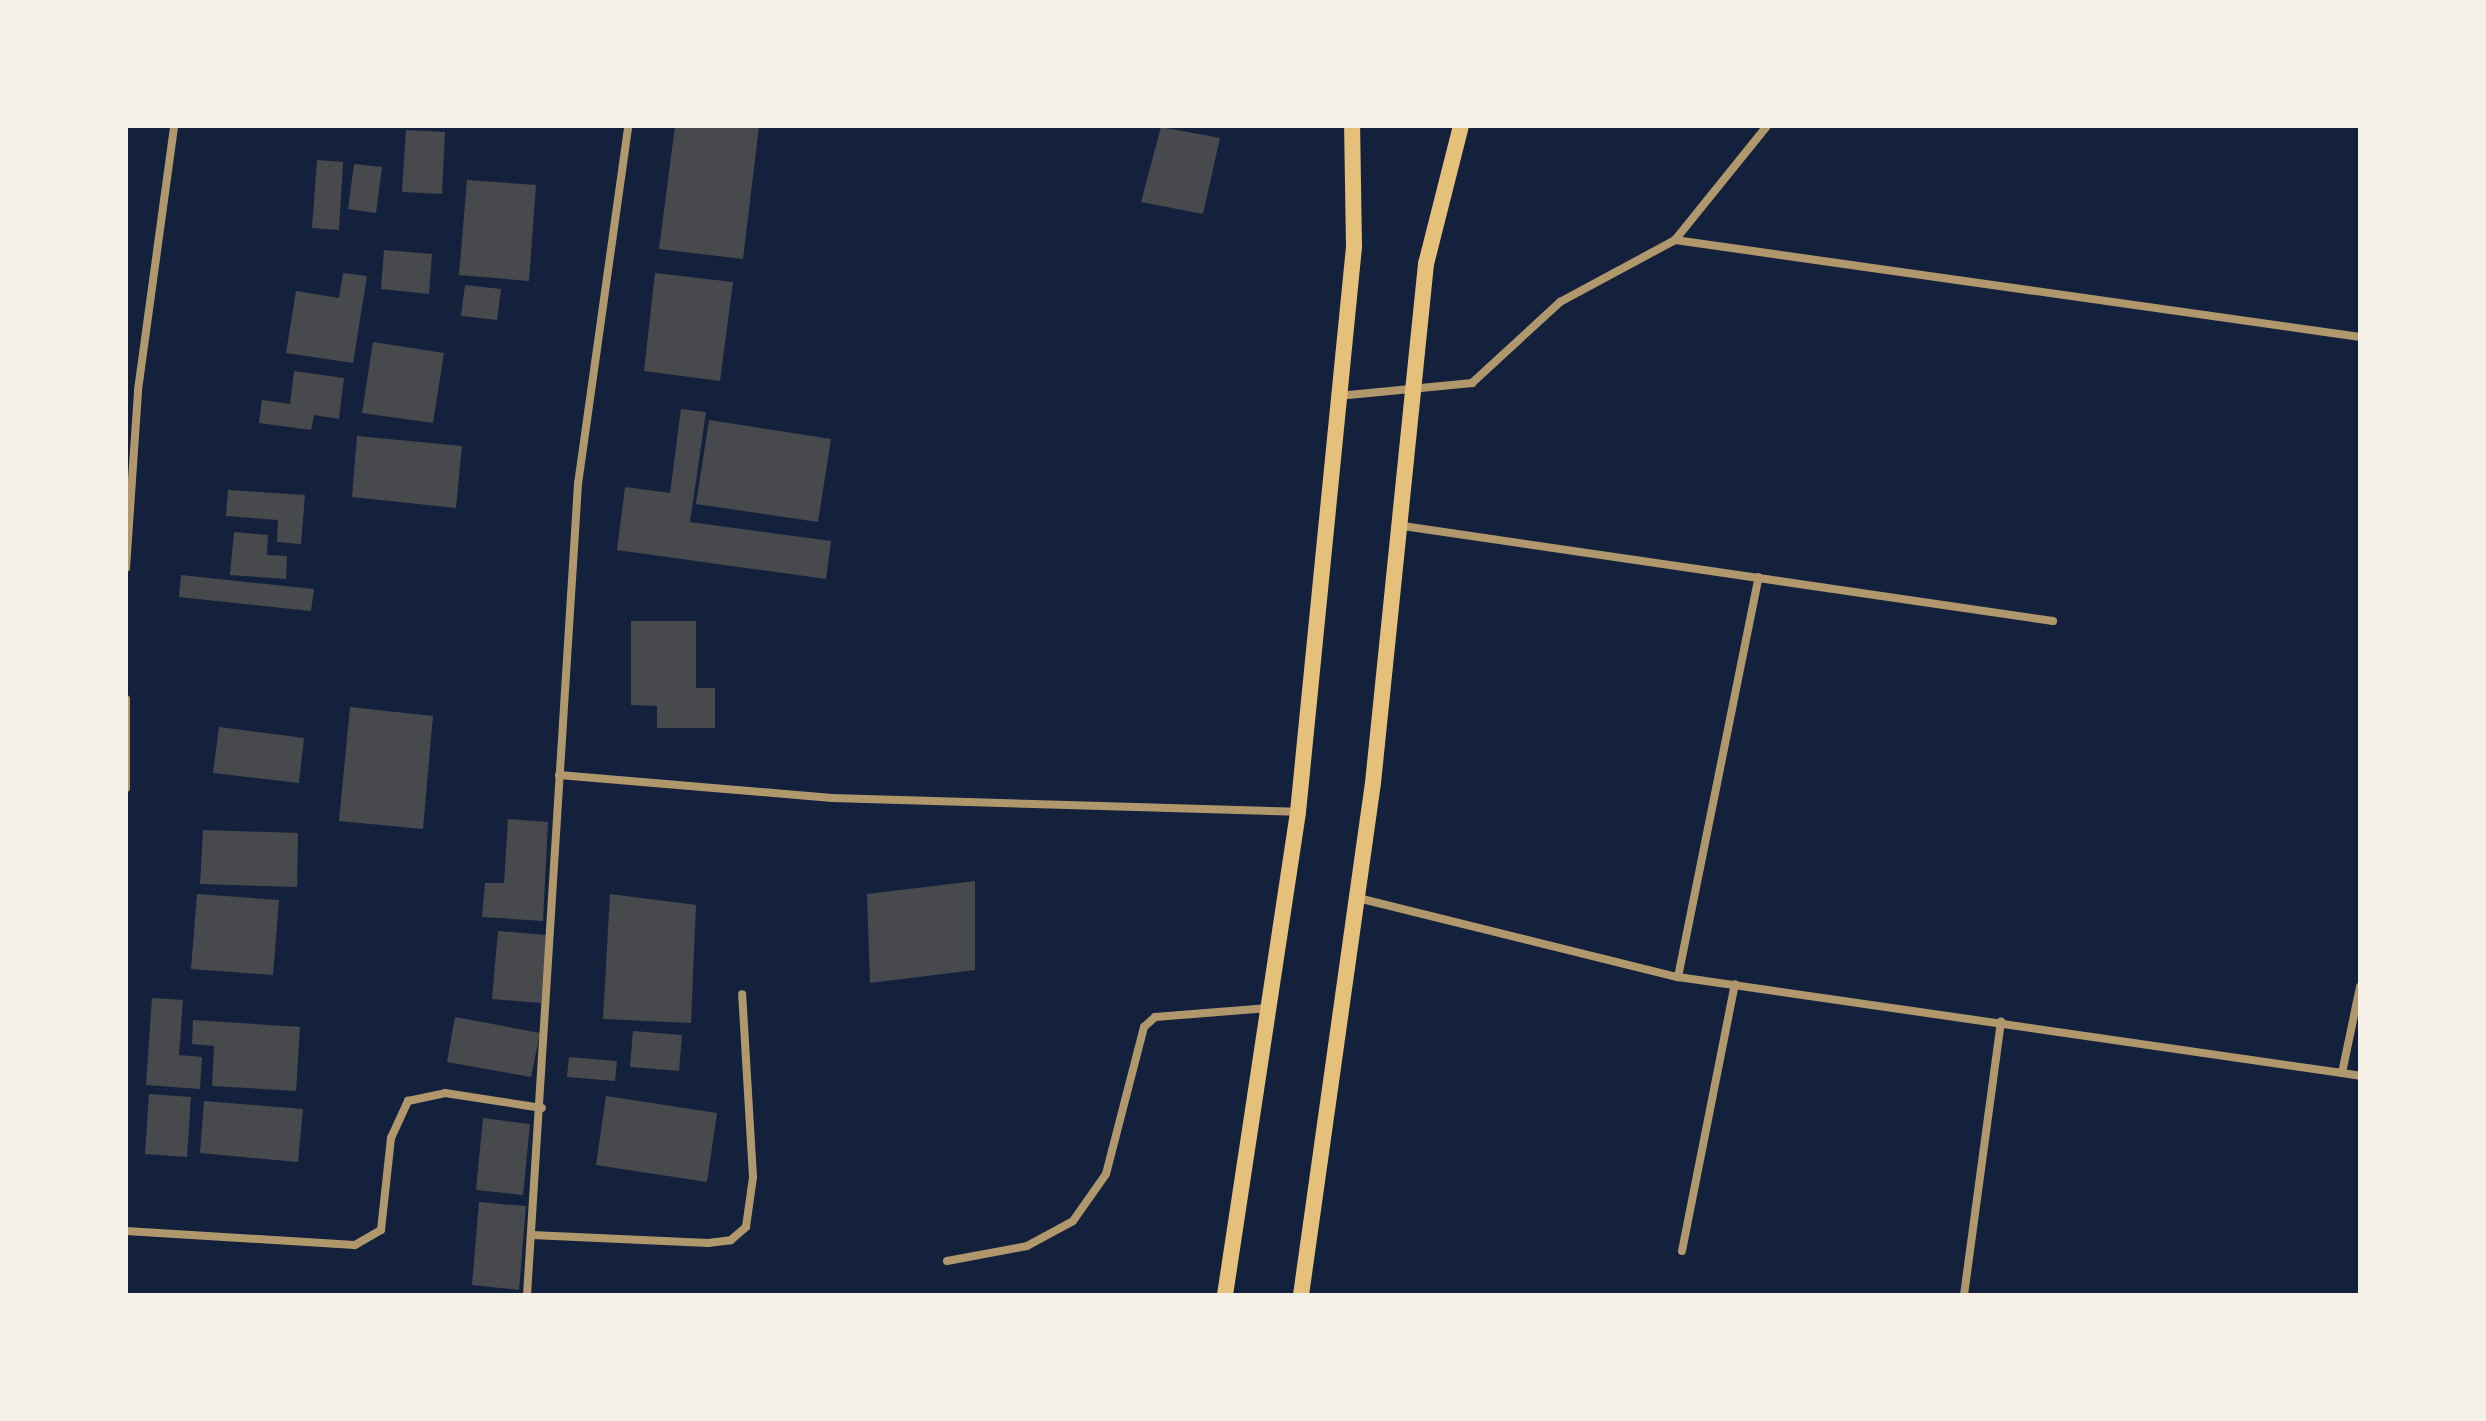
<!DOCTYPE html>
<style>
body{margin:0}
#map{position:relative;width:2486px;height:1421px;overflow:hidden;background:#14213d;font-family:"Nunito Sans",sans-serif}
div>[style]{position:absolute}
[style*='--x']{left:calc(var(--x)*1px);top:calc(var(--y)*1px);width:calc(var(--w)*1px);rotate:calc(var(--a)*1deg)}
.building>*{inset:0;background:#48494c}
.minor>*{height:8px;margin:-4px;padding:0 4px;transform-origin:4px;border-radius:4px;background:#b1986c}
.secondary>*{height:16px;margin:-8px;padding:0 8px;transform-origin:8px;border-radius:8px;background:#e5c07b}
span{translate:-50% -50%;white-space:nowrap;text-align:center;line-height:1.15;-webkit-text-stroke:7px #f6f1e7;paint-order:stroke}
.frame{position:absolute;inset:0;border:128px solid #f6f1e7;pointer-events:none}
</style>
<div id="map">
<div class="building">
<div style="clip-path:polygon(675px 126px,759px 126px,743px 259px,659px 249px)"></div>
<div style="clip-path:polygon(1161px 127px,1220px 138px,1203px 214px,1141px 202px)"></div>
<div style="clip-path:polygon(406px 130px,445px 132px,442px 194px,402px 192px)"></div>
<div style="clip-path:polygon(317px 160px,343px 162px,339px 230px,312px 228px)"></div>
<div style="clip-path:polygon(354px 164px,382px 167px,376px 213px,348px 209px)"></div>
<div style="clip-path:polygon(467px 180px,536px 185px,529px 281px,459px 275px)"></div>
<div style="clip-path:polygon(384px 250px,432px 254px,429px 294px,381px 289px)"></div>
<div style="clip-path:polygon(343px 273px,367px 276px,353px 363px,286px 353px,296px 291px,339px 298px)"></div>
<div style="clip-path:polygon(655px 273px,733px 282px,720px 381px,644px 371px)"></div>
<div style="clip-path:polygon(465px 285px,501px 289px,497px 320px,461px 316px)"></div>
<div style="clip-path:polygon(373px 342px,444px 353px,433px 423px,362px 413px)"></div>
<div style="clip-path:polygon(294px 371px,344px 378px,339px 419px,314px 415px,311px 430px,259px 423px,262px 400px,290px 404px)"></div>
<div style="clip-path:polygon(681px 409px,706px 412px,690px 522px,831px 541px,826px 579px,617px 550px,625px 487px,670px 493px)"></div>
<div style="clip-path:polygon(709px 420px,831px 439px,818px 522px,696px 504px)"></div>
<div style="clip-path:polygon(357px 436px,462px 446px,456px 508px,352px 497px)"></div>
<div style="clip-path:polygon(228px 490px,305px 495px,301px 544px,277px 542px,278px 520px,226px 516px)"></div>
<div style="clip-path:polygon(234px 532px,268px 535px,267px 555px,287px 556px,286px 579px,230px 575px)"></div>
<div style="clip-path:polygon(181px 575px,314px 589px,311px 611px,179px 597px)"></div>
<div style="clip-path:polygon(631px 621px,696px 621px,696px 688px,715px 688px,715px 728px,657px 728px,657px 706px,631px 705px)"></div>
<div style="clip-path:polygon(350px 707px,433px 716px,423px 829px,339px 821px)"></div>
<div style="clip-path:polygon(219px 727px,304px 738px,299px 783px,213px 773px)"></div>
<div style="clip-path:polygon(508px 819px,548px 822px,543px 921px,482px 917px,485px 883px,504px 883px)"></div>
<div style="clip-path:polygon(203px 830px,298px 833px,297px 887px,200px 884px)"></div>
<div style="clip-path:polygon(975px 881px,975px 970px,870px 983px,867px 894px)"></div>
<div style="clip-path:polygon(197px 894px,279px 900px,273px 975px,191px 969px)"></div>
<div style="clip-path:polygon(610px 894px,696px 905px,691px 1023px,603px 1019px)"></div>
<div style="clip-path:polygon(498px 931px,546px 935px,541px 1003px,492px 999px)"></div>
<div style="clip-path:polygon(152px 998px,183px 1000px,179px 1055px,202px 1057px,200px 1089px,146px 1085px)"></div>
<div style="clip-path:polygon(455px 1017px,540px 1033px,531px 1077px,447px 1062px)"></div>
<div style="clip-path:polygon(193px 1020px,300px 1027px,296px 1091px,212px 1086px,214px 1046px,192px 1044px)"></div>
<div style="clip-path:polygon(633px 1031px,682px 1035px,679px 1071px,630px 1067px)"></div>
<div style="clip-path:polygon(569px 1057px,617px 1061px,615px 1081px,567px 1077px)"></div>
<div style="clip-path:polygon(149px 1094px,191px 1097px,187px 1157px,145px 1154px)"></div>
<div style="clip-path:polygon(606px 1096px,717px 1113px,707px 1182px,596px 1165px)"></div>
<div style="clip-path:polygon(204px 1101px,303px 1109px,298px 1162px,200px 1153px)"></div>
<div style="clip-path:polygon(483px 1118px,530px 1124px,523px 1195px,476px 1190px)"></div>
<div style="clip-path:polygon(479px 1202px,526px 1206px,519px 1290px,472px 1285px)"></div>
</div>
<div class="minor">
<div style="--x:1675;--y:240;--w:146;--a:-51.1"></div>
<div style="--x:1338;--y:396;--w:135;--a:-5.5"></div>
<div style="--x:1472;--y:383;--w:120;--a:-42.6"></div>
<div style="--x:1560;--y:302;--w:131;--a:-28.3"></div>
<div style="--x:1675;--y:240;--w:692;--a:8.06"></div>
<div style="--x:1403;--y:526;--w:657;--a:8.32"></div>
<div style="--x:126;--y:568;--w:178;--a:-86.1"></div>
<div style="--x:138;--y:390;--w:266;--a:-82.2"></div>
<div style="--x:126;--y:699;--w:89;--a:90"></div>
<div style="--x:559;--y:775;--w:274;--a:4.8"></div>
<div style="--x:832;--y:798;--w:466;--a:1.7"></div>
<div style="--x:1358;--y:898;--w:330;--a:13.9"></div>
<div style="--x:1678;--y:977;--w:671;--a:8.23"></div>
<div style="--x:2342;--y:1073;--w:88;--a:-78.2"></div>
<div style="--x:1678;--y:977;--w:408;--a:-78.6"></div>
<div style="--x:2342;--y:1073;--w:18;--a:9"></div>
<div style="--x:126;--y:1231;--w:229;--a:3.5"></div>
<div style="--x:355;--y:1245;--w:30;--a:-30"></div>
<div style="--x:381;--y:1230;--w:93;--a:-83.8"></div>
<div style="--x:391;--y:1138;--w:41;--a:-65.3"></div>
<div style="--x:408;--y:1101;--w:38;--a:-12"></div>
<div style="--x:445;--y:1093;--w:98;--a:8.8"></div>
<div style="--x:532;--y:1235;--w:176;--a:2.6"></div>
<div style="--x:708;--y:1243;--w:23;--a:-7"></div>
<div style="--x:731;--y:1240;--w:20;--a:-41"></div>
<div style="--x:746;--y:1227;--w:50;--a:-82"></div>
<div style="--x:753;--y:1177;--w:183;--a:-93.4"></div>
<div style="--x:1682;--y:1251;--w:272;--a:-78.8"></div>
<div style="--x:947;--y:1261;--w:81;--a:-10.6"></div>
<div style="--x:1027;--y:1246;--w:52;--a:-28.5"></div>
<div style="--x:1073;--y:1221;--w:57;--a:-54.9"></div>
<div style="--x:1106;--y:1174;--w:152;--a:-75.5"></div>
<div style="--x:1144;--y:1027;--w:15;--a:-42"></div>
<div style="--x:1155;--y:1017;--w:114;--a:-4.5"></div>
<div style="--x:527;--y:1295;--w:813;--a:-86.4"></div>
<div style="--x:578;--y:484;--w:361;--a:-82"></div>
<div style="--x:1964;--y:1295;--w:276;--a:-82.3"></div>
</div>
<div class="secondary">
<div style="--x:1225;--y:1295;--w:488;--a:-81.4"></div>
<div style="--x:1298;--y:812;--w:568;--a:-84.34"></div>
<div style="--x:1354;--y:247;--w:121;--a:-90.9"></div>
<div style="--x:1301;--y:1295;--w:517;--a:-82"></div>
<div style="--x:1373;--y:783;--w:522;--a:-84.17"></div>
<div style="--x:1426;--y:264;--w:142;--a:-75.8"></div>
</div>
<div class="frame"></div>
</div>
